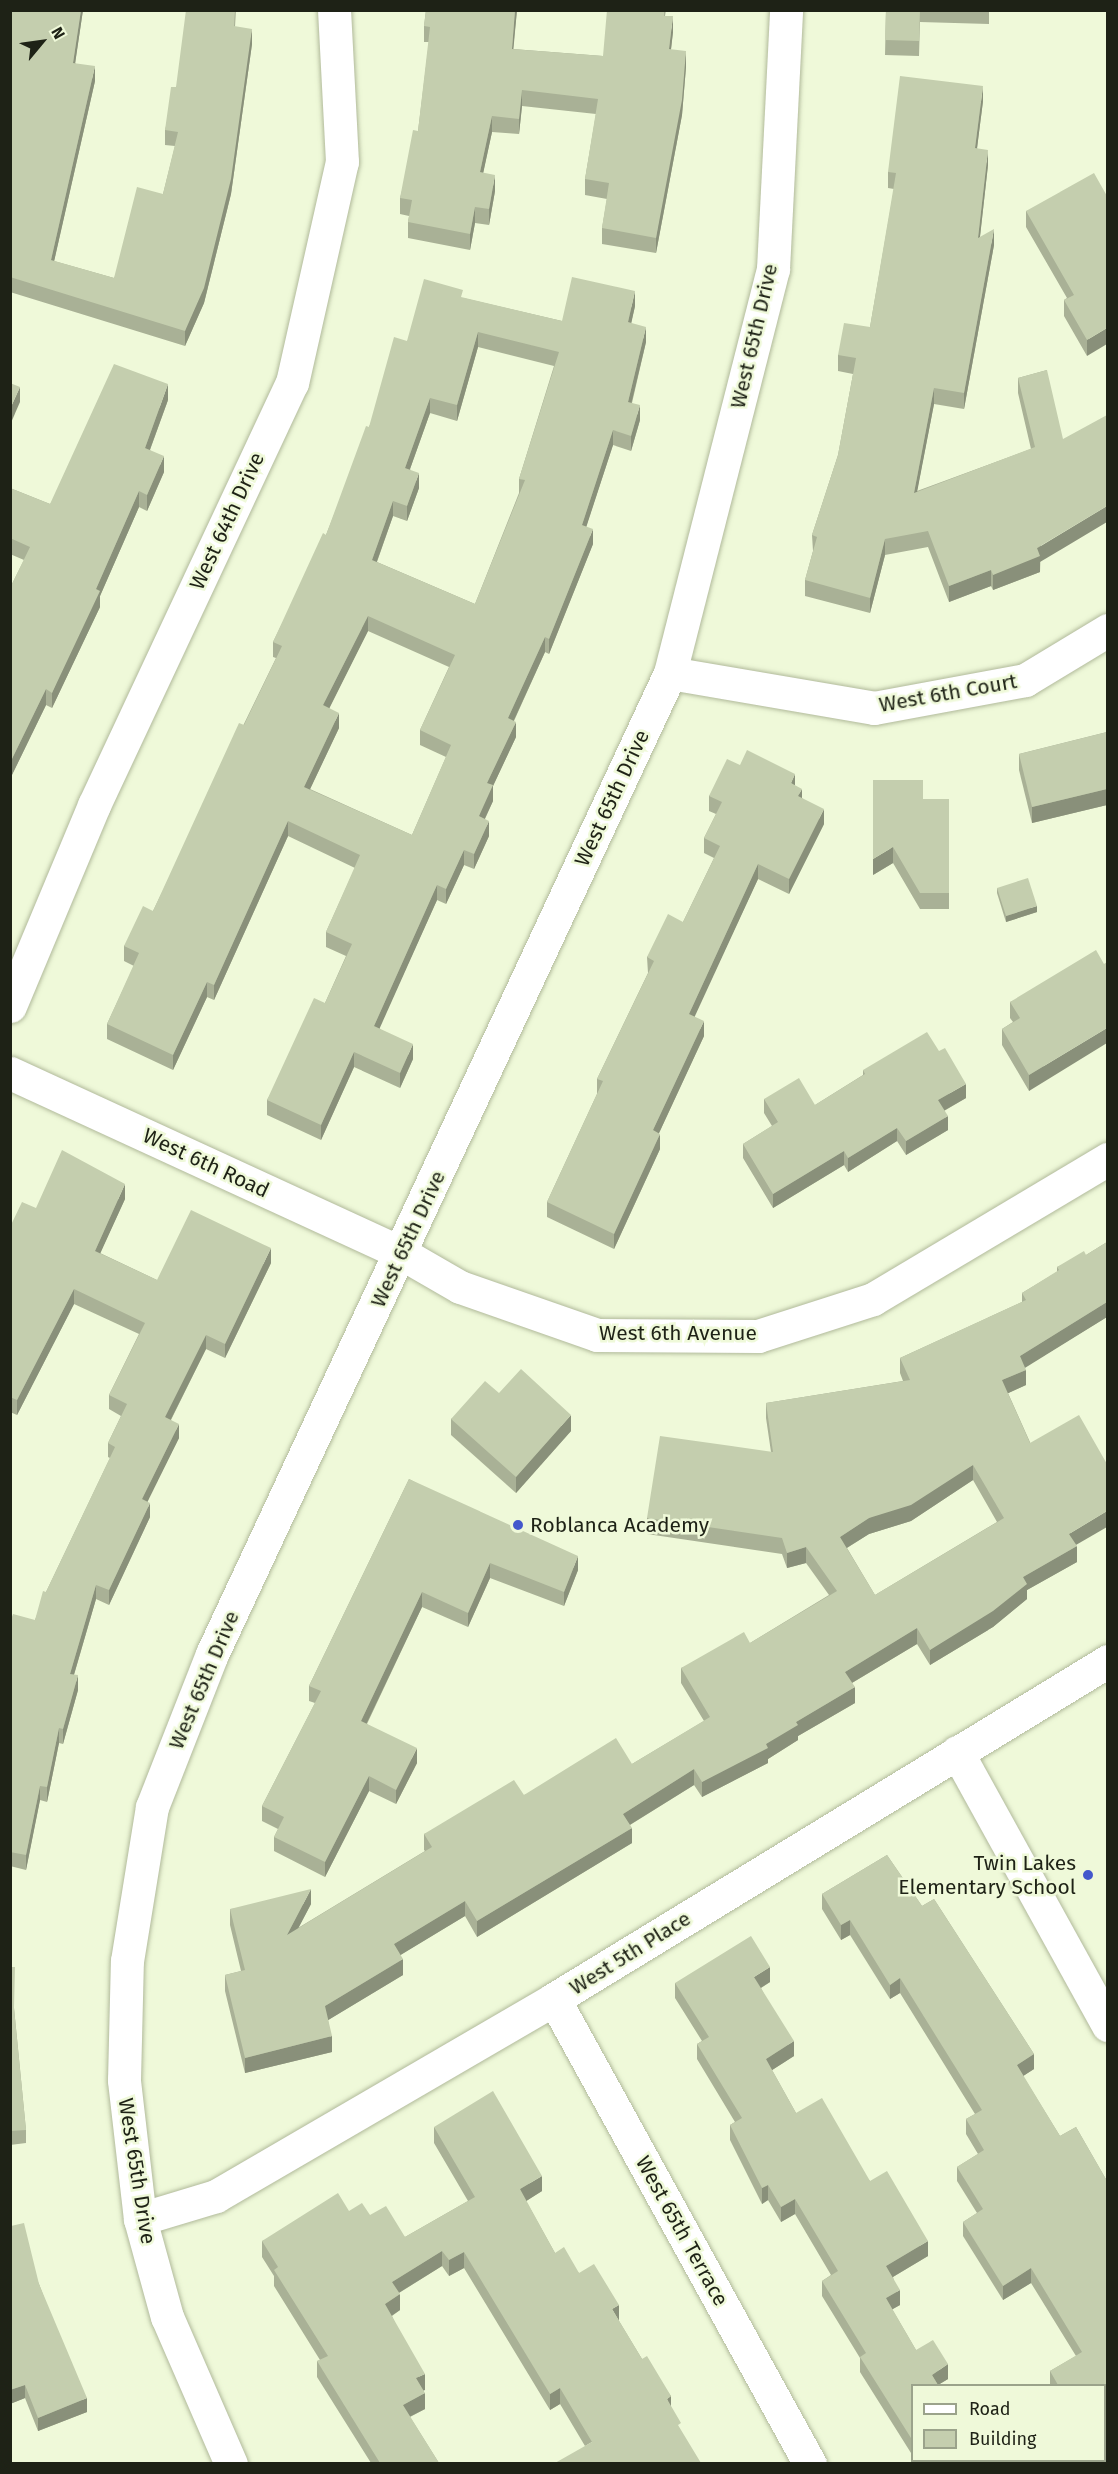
<!DOCTYPE html>
<style>
body{margin:0}
#map{position:relative;width:1118px;height:2474px;overflow:hidden;background:#eff9d9;font-family:"Fira Sans",sans-serif}
div>[style]{position:absolute}
[style*='--x']{left:calc(var(--x)*1px);top:calc(var(--y)*1px);width:calc(var(--w)*1px);rotate:calc(var(--a)*1deg)}
.roads{filter:drop-shadow(0 0 2px #b1ba9b) drop-shadow(0 0 2px #b1ba9b)}
.street>*{height:33px;margin:-16.5px;padding:0 16.5px;transform-origin:16.5px;border-radius:16.5px;background:#fff}
.wall>*{inset:0;background:#a9b196}
.shaded-wall>*{inset:0;background:#89907a}
.building>*{inset:0;background:#c4ceae}
.dots>*{width:16px;height:16px;translate:-50% -50%;box-sizing:border-box;border:3px solid #eff9d9;border-radius:50%}
span{translate:-50% -50%;white-space:nowrap;text-align:center;line-height:1.15;-webkit-text-stroke:5px #eff9d9;paint-order:stroke}
.street-label{font-size:21px;color:#1e2216}
.poi-label{font-size:21px;color:#1e2216}
.left{translate:0 -50%;text-align:left}
.right{translate:-100% -50%;text-align:right}
.frame{position:absolute;inset:0;border:12px solid #1e2216;pointer-events:none}
.legend{position:absolute;left:911px;top:2384px;width:195px;height:78px;box-sizing:border-box;background:#eff9d9;border:2px solid #9ba38b;margin:0;padding:8px 10px;list-style:none;font-size:18px;color:#1e2216}
.legend li{display:flex;align-items:center;gap:12px;height:30px}
.legend b{width:30px;border:2px solid #9ba38b}
.north{position:absolute;left:12px;top:12px;width:60px;height:60px;-webkit-text-stroke:4px #eff9d9;paint-order:stroke;rotate:61deg;font-size:16px;font-weight:700;line-height:24px;text-align:center;color:#1e2216}
.north::after{content:'';display:block;margin:auto;width:21px;height:27px;background:#1e2216;clip-path:polygon(50% 0,100% 100%,50% 72%,0 100%)}
</style>
<div id="map">
<div class="roads">
<div class="street">
<div style="--x:670;--y:673;--w:207;--a:9.7"></div>
<div style="--x:874;--y:708;--w:154;--a:-10.5"></div>
<div style="--x:1025;--y:680;--w:97;--a:-31.1"></div>
<div style="--x:10;--y:1006;--w:218;--a:-67.3"></div>
<div style="--x:94;--y:805;--w:466;--a:-64.9"></div>
<div style="--x:292;--y:383;--w:227;--a:-77.3"></div>
<div style="--x:342;--y:162;--w:152;--a:-93"></div>
<div style="--x:10;--y:1073;--w:430;--a:24.7"></div>
<div style="--x:401;--y:1253;--w:68;--a:30"></div>
<div style="--x:460;--y:1287;--w:145;--a:19.3"></div>
<div style="--x:597;--y:1335;--w:161;--a:0.4"></div>
<div style="--x:758;--y:1336;--w:121;--a:-17.8"></div>
<div style="--x:873;--y:1299;--w:274;--a:-30.8"></div>
<div style="--x:957;--y:1752;--w:312;--a:61.1"></div>
<div style="--x:554;--y:1999;--w:531;--a:61.17"></div>
<div style="--x:140;--y:2219;--w:79;--a:-16.8"></div>
<div style="--x:216;--y:2196;--w:391;--a:-30.2"></div>
<div style="--x:554;--y:1999;--w:649;--a:-31.39"></div>
<div style="--x:231;--y:2464;--w:160;--a:-113.5"></div>
<div style="--x:167;--y:2317;--w:102;--a:-105.4"></div>
<div style="--x:140;--y:2219;--w:140;--a:-96.6"></div>
<div style="--x:124;--y:2080;--w:119;--a:-88.6"></div>
<div style="--x:127;--y:1961;--w:156;--a:-80.8"></div>
<div style="--x:152;--y:1807;--w:164;--a:-68.6"></div>
<div style="--x:212;--y:1654;--w:1083;--a:-64.97"></div>
<div style="--x:670;--y:673;--w:417;--a:-75.7"></div>
<div style="--x:773;--y:269;--w:259;--a:-87.1"></div>
</div>
</div>
<div class="wall">
<div style="clip-path:polygon(10px 10px,83px 10px,75px 63px,95px 81px,54px 261px,114px 278px,163px 194px,175px 146px,165px 145px,165px 130px,176px 87px,236px 10px,235px 27px,252px 44px,231px 194px,204px 303px,185px 346px,10px 292px)"></div>
<div style="clip-path:polygon(426px 10px,517px 10px,513px 49px,603px 56px,666px 10px,665px 16px,673px 32px,671px 50px,686px 67px,682px 115px,656px 253px,602px 244px,602px 228px,607px 199px,585px 195px,585px 179px,596px 114px,522px 106px,519px 134px,492px 132px,483px 173px,495px 191px,489px 225px,475px 223px,470px 250px,408px 238px,408px 222px,409px 216px,400px 214px,400px 198px,418px 131px,429px 42px,424px 42px,424px 26px)"></div>
<div style="clip-path:polygon(886px 10px,989px 10px,989px 24px,920px 22px,919px 56px,885px 55px)"></div>
<div style="clip-path:polygon(983px 101px,977px 148px,988px 165px,980px 237px,994px 245px,964px 409px,934px 404px,917px 491px,1031px 449px,1018px 393px,1018px 378px,1047px 370px,1040px 572px,993px 590px,991px 586px,949px 602px,928px 547px,885px 555px,870px 613px,805px 596px,805px 580px,813px 551px,812px 535px,838px 455px,853px 374px,838px 371px,838px 355px,870px 327px,894px 189px,888px 188px,888px 172px)"></div>
<div style="clip-path:polygon(1107px 196px,1087px 356px,1064px 316px,1064px 300px,1067px 298px,1026px 227px,1026px 211px)"></div>
<div style="clip-path:polygon(evenodd,463px 298px,562px 321px,635px 306px,631px 323px,646px 342px,632px 403px,640px 420px,631px 451px,613px 445px,586px 527px,593px 544px,549px 654px,545px 652px,514px 721px,516px 737px,493px 786px,493px 801px,485px 819px,489px 836px,474px 869px,464px 865px,446px 904px,437px 900px,379px 1028px,413px 1059px,400px 1088px,354px 1067px,321px 1140px,267px 1115px,267px 1100px,325px 1003px,346px 956px,326px 947px,326px 932px,355px 868px,288px 836px,214px 1000px,207px 997px,173px 1070px,107px 1039px,107px 1024px,134px 966px,124px 961px,124px 946px,153px 911px,276px 658px,273px 657px,273px 642px,326px 535px,369px 427px,407px 341px,463px 298px,478px 347px,554px 366px,519px 479px,519px 493px,475px 604px,377px 562px,393px 516px,407px 521px,419px 488px,410px 469px,430px 413px,457px 421px,478px 347px,463px 298px,368px 631px,449px 667px,420px 730px,420px 745px,446px 757px,412px 835px,310px 789px,339px 728px,329px 708px,368px 631px)"></div>
<div style="clip-path:polygon(168px 400px,150px 450px,164px 472px,147px 511px,139px 507px,100px 596px,100px 607px,52px 708px,46px 705px,10px 779px,10px 588px,24px 560px,10px 554px,10px 488px,50px 504px)"></div>
<div style="clip-path:polygon(1107px 732px,1107px 805px,1032px 823px,1019px 770px,1019px 754px)"></div>
<div style="clip-path:polygon(740px 765px,795px 786px,802px 798px,824px 824px,789px 894px,758px 879px,694px 1016px,704px 1036px,659px 1133px,660px 1149px,614px 1249px,547px 1217px,547px 1202px,597px 1094px,597px 1079px,648px 973px,647px 957px,683px 922px,714px 858px,704px 853px,704px 838px,716px 814px,709px 811px,709px 796px)"></div>
<div style="clip-path:polygon(923px 799px,949px 799px,949px 909px,920px 909px,893px 863px,873px 875px)"></div>
<div style="clip-path:polygon(997px 888px,1037px 912px,1006px 922px,997px 893px)"></div>
<div style="clip-path:polygon(1104px 964px,1029px 1091px,1002px 1045px,1002px 1029px,1013px 1022px,1010px 1018px,1010px 1002px)"></div>
<div style="clip-path:polygon(863px 1070px,966px 1098px,944px 1111px,948px 1130px,906px 1155px,897px 1141px,848px 1172px,844px 1165px,773px 1208px,743px 1158px,743px 1144px,772px 1126px,764px 1113px,764px 1099px,815px 1105px,863px 1075px)"></div>
<div style="clip-path:polygon(125px 1199px,100px 1253px,157px 1280px,271px 1263px,225px 1358px,206px 1349px,171px 1420px,179px 1438px,147px 1501px,150px 1517px,109px 1605px,96px 1599px,74px 1675px,78px 1690px,63px 1744px,59px 1743px,47px 1802px,40px 1800px,26px 1870px,10px 1866px,10px 1622px,35px 1620px,46px 1592px,110px 1458px,108px 1457px,108px 1443px,121px 1416px,109px 1409px,109px 1395px,139px 1334px,74px 1304px,17px 1415px,10px 1412px,10px 1227px,36px 1208px)"></div>
<div style="clip-path:polygon(evenodd,1107px 1242px,1107px 1317px,1025px 1367px,1026px 1385px,1008px 1393px,1076px 1545px,1077px 1562px,1027px 1590px,1027px 1599px,993px 1627px,930px 1665px,917px 1644px,852px 1683px,855px 1703px,798px 1736px,798px 1740px,768px 1759px,768px 1763px,702px 1797px,694px 1785px,630px 1825px,632px 1843px,477px 1937px,465px 1916px,400px 1955px,403px 1975px,328px 2020px,332px 2052px,245px 2073px,225px 1991px,225px 1975px,241px 1971px,230px 1925px,230px 1909px,311px 1904px,298px 1928px,425px 1851px,424px 1850px,424px 1834px,524px 1795px,632px 1764px,704px 1721px,681px 1683px,681px 1668px,750px 1643px,829px 1595px,806px 1563px,787px 1568px,782px 1554px,647px 1534px,647px 1518px,771px 1452px,766px 1418px,766px 1403px,903px 1381px,900px 1373px,900px 1358px,1022px 1302px,1022px 1293px,1057px 1272px,1057px 1267px,1086px 1255px,1107px 1242px,973px 1480px,997px 1522px,875px 1595px,847px 1548px,869px 1534px,911px 1521px,973px 1480px)"></div>
<div style="clip-path:polygon(499px 1393px,571px 1431px,516px 1493px,451px 1435px,451px 1419px)"></div>
<div style="clip-path:polygon(409px 1479px,578px 1570px,564px 1606px,490px 1578px,468px 1627px,422px 1607px,367px 1724px,417px 1763px,396px 1804px,369px 1791px,325px 1877px,274px 1851px,274px 1837px,278px 1829px,262px 1821px,262px 1806px,315px 1703px,309px 1701px,309px 1686px)"></div>
<div style="clip-path:polygon(887px 1855px,922px 1906px,934px 1899px,1034px 2054px,1034px 2069px,1023px 2076px,1060px 2136px,1076px 2127px,1107px 2181px,1107px 2463px,1096px 2463px,1094px 2460px,1104px 2460px,1104px 2385px,1050px 2385px,1050px 2371px,1076px 2356px,1031px 2283px,1003px 2300px,963px 2236px,963px 2222px,977px 2213px,957px 2181px,957px 2167px,978px 2154px,966px 2134px,966px 2119px,975px 2114px,900px 1993px,890px 1999px,850px 1935px,841px 1940px,822px 1909px,822px 1894px)"></div>
<div style="clip-path:polygon(10px 1967px,26px 2130px,26px 2143px,10px 2145px)"></div>
<div style="clip-path:polygon(770px 1982px,761px 1988px,794px 2056px,772px 2070px,796px 2113px,870px 2181px,928px 2256px,893px 2277px,900px 2305px,892px 2309px,916px 2350px,948px 2379px,938px 2385px,911px 2453px,860px 2372px,860px 2358px,822px 2296px,822px 2281px,831px 2275px,795px 2214px,781px 2222px,768px 2200px,762px 2204px,730px 2140px,730px 2125px,735px 2122px,697px 2059px,697px 2044px,702px 2041px,675px 1998px,675px 1983px)"></div>
<div style="clip-path:polygon(434px 2127px,542px 2191px,526px 2201px,555px 2253px,579px 2273px,619px 2321px,642px 2359px,671px 2396px,585px 2446px,560px 2404px,550px 2410px,464px 2268px,449px 2276px,442px 2266px,399px 2293px,400px 2310px,392px 2316px,425px 2390px,423px 2390px,425px 2409px,410px 2417px,439px 2463px,371px 2463px,317px 2377px,317px 2361px,320px 2360px,274px 2286px,274px 2276px,262px 2257px,262px 2241px,349px 2211px,370px 2215px,405px 2237px,468px 2201px,434px 2143px)"></div>
<div style="clip-path:polygon(10px 2224px,39px 2284px,87px 2412px,38px 2431px,25px 2398px,10px 2404px)"></div>
<div style="clip-path:polygon(934px 2460px,1016px 2460px,1017px 2463px,936px 2463px)"></div>
</div>
<div class="shaded-wall">
<div style="clip-path:polygon(81px 10px,83px 10px,73px 78px,73px 63px)"></div>
<div style="clip-path:polygon(515px 10px,517px 10px,512px 64px,512px 49px)"></div>
<div style="clip-path:polygon(673px 16px,673px 32px,669px 65px,669px 49px)"></div>
<div style="clip-path:polygon(252px 29px,252px 44px,231px 194px,204px 303px,185px 346px,185px 331px)"></div>
<div style="clip-path:polygon(686px 51px,686px 67px,682px 115px,656px 253px,656px 238px)"></div>
<div style="clip-path:polygon(95px 66px,95px 81px,51px 275px,51px 260px)"></div>
<div style="clip-path:polygon(983px 86px,983px 101px,975px 164px,975px 148px)"></div>
<div style="clip-path:polygon(522px 90px,522px 106px,519px 134px,519px 119px)"></div>
<div style="clip-path:polygon(492px 116px,492px 132px,480px 188px,480px 172px)"></div>
<div style="clip-path:polygon(988px 150px,988px 165px,978px 254px,978px 238px)"></div>
<div style="clip-path:polygon(495px 175px,495px 191px,489px 225px,489px 209px)"></div>
<div style="clip-path:polygon(475px 207px,475px 223px,470px 250px,470px 234px)"></div>
<div style="clip-path:polygon(994px 229px,994px 245px,964px 409px,964px 393px)"></div>
<div style="clip-path:polygon(635px 291px,635px 306px,628px 338px,628px 322px)"></div>
<div style="clip-path:polygon(646px 327px,646px 342px,628px 417px,628px 402px)"></div>
<div style="clip-path:polygon(1107px 328px,1107px 344px,1087px 356px,1087px 340px)"></div>
<div style="clip-path:polygon(478px 332px,478px 347px,457px 421px,457px 405px)"></div>
<div style="clip-path:polygon(168px 384px,168px 400px,145px 463px,145px 448px)"></div>
<div style="clip-path:polygon(20px 387px,20px 402px,10px 425px,10px 409px)"></div>
<div style="clip-path:polygon(934px 388px,934px 404px,914px 508px,914px 493px)"></div>
<div style="clip-path:polygon(430px 398px,430px 413px,405px 483px,405px 468px)"></div>
<div style="clip-path:polygon(640px 405px,640px 420px,631px 451px,631px 436px)"></div>
<div style="clip-path:polygon(613px 430px,613px 445px,582px 540px,582px 525px)"></div>
<div style="clip-path:polygon(164px 456px,164px 472px,147px 511px,147px 495px)"></div>
<div style="clip-path:polygon(419px 473px,419px 488px,407px 521px,407px 506px)"></div>
<div style="clip-path:polygon(139px 491px,139px 507px,100px 596px,100px 607px,52px 708px,52px 693px,96px 589px)"></div>
<div style="clip-path:polygon(393px 501px,393px 516px,372px 575px,372px 560px)"></div>
<div style="clip-path:polygon(1107px 506px,1107px 522px,1040px 562px,1040px 572px,993px 590px,993px 575px)"></div>
<div style="clip-path:polygon(593px 529px,593px 544px,549px 654px,549px 639px)"></div>
<div style="clip-path:polygon(885px 539px,885px 555px,870px 613px,870px 598px)"></div>
<div style="clip-path:polygon(991px 570px,991px 586px,949px 602px,949px 586px)"></div>
<div style="clip-path:polygon(368px 616px,368px 631px,323px 721px,323px 705px)"></div>
<div style="clip-path:polygon(545px 637px,545px 652px,508px 733px,508px 718px)"></div>
<div style="clip-path:polygon(46px 689px,46px 705px,10px 779px,10px 763px)"></div>
<div style="clip-path:polygon(339px 713px,339px 728px,304px 802px,304px 787px)"></div>
<div style="clip-path:polygon(516px 722px,516px 737px,493px 786px,493px 801px,479px 831px,479px 816px,487px 783px)"></div>
<div style="clip-path:polygon(795px 774px,795px 790px,791px 783px)"></div>
<div style="clip-path:polygon(802px 789px,802px 804px,798px 796px)"></div>
<div style="clip-path:polygon(1107px 789px,1107px 805px,1032px 823px,1032px 807px)"></div>
<div style="clip-path:polygon(824px 809px,824px 824px,789px 894px,789px 879px)"></div>
<div style="clip-path:polygon(288px 821px,288px 836px,214px 1000px,214px 985px)"></div>
<div style="clip-path:polygon(489px 821px,489px 836px,474px 869px,474px 854px)"></div>
<div style="clip-path:polygon(893px 847px,893px 863px,873px 875px,873px 859px)"></div>
<div style="clip-path:polygon(464px 850px,464px 865px,446px 904px,446px 889px)"></div>
<div style="clip-path:polygon(758px 864px,758px 879px,689px 1029px,689px 1014px)"></div>
<div style="clip-path:polygon(437px 885px,437px 900px,374px 1041px,374px 1026px)"></div>
<div style="clip-path:polygon(1037px 906px,1037px 912px,1006px 922px,1006px 916px)"></div>
<div style="clip-path:polygon(207px 982px,207px 997px,173px 1070px,173px 1055px)"></div>
<div style="clip-path:polygon(704px 1021px,704px 1036px,653px 1146px,653px 1130px)"></div>
<div style="clip-path:polygon(1107px 1028px,1107px 1043px,1029px 1091px,1029px 1075px)"></div>
<div style="clip-path:polygon(413px 1044px,413px 1059px,400px 1088px,400px 1073px)"></div>
<div style="clip-path:polygon(354px 1052px,354px 1067px,321px 1140px,321px 1125px)"></div>
<div style="clip-path:polygon(966px 1084px,966px 1098px,938px 1114px,938px 1100px)"></div>
<div style="clip-path:polygon(948px 1116px,948px 1130px,906px 1155px,906px 1141px)"></div>
<div style="clip-path:polygon(897px 1128px,897px 1141px,848px 1172px,848px 1158px)"></div>
<div style="clip-path:polygon(660px 1134px,660px 1149px,614px 1249px,614px 1234px)"></div>
<div style="clip-path:polygon(844px 1151px,844px 1165px,773px 1208px,773px 1194px)"></div>
<div style="clip-path:polygon(125px 1184px,125px 1199px,95px 1265px,95px 1251px)"></div>
<div style="clip-path:polygon(271px 1248px,271px 1263px,225px 1358px,225px 1344px)"></div>
<div style="clip-path:polygon(74px 1289px,74px 1304px,17px 1415px,17px 1400px)"></div>
<div style="clip-path:polygon(1107px 1302px,1107px 1317px,1020px 1371px,1020px 1356px)"></div>
<div style="clip-path:polygon(206px 1335px,206px 1349px,165px 1431px,165px 1417px)"></div>
<div style="clip-path:polygon(1026px 1370px,1026px 1385px,1002px 1396px,1002px 1380px)"></div>
<div style="clip-path:polygon(571px 1415px,571px 1431px,516px 1493px,516px 1477px)"></div>
<div style="clip-path:polygon(179px 1424px,179px 1438px,142px 1513px,142px 1499px)"></div>
<div style="clip-path:polygon(973px 1465px,973px 1480px,911px 1521px,869px 1534px,840px 1552px,840px 1537px,869px 1518px)"></div>
<div style="clip-path:polygon(150px 1503px,150px 1517px,109px 1605px,109px 1590px)"></div>
<div style="clip-path:polygon(1107px 1511px,1107px 1527px,1069px 1549px,1069px 1534px)"></div>
<div style="clip-path:polygon(1077px 1546px,1077px 1562px,1027px 1590px,1027px 1599px,993px 1627px,930px 1665px,930px 1650px,1023px 1577px)"></div>
<div style="clip-path:polygon(806px 1547px,806px 1563px,787px 1568px,787px 1553px)"></div>
<div style="clip-path:polygon(578px 1556px,578px 1570px,564px 1606px,564px 1592px)"></div>
<div style="clip-path:polygon(490px 1563px,490px 1578px,468px 1627px,468px 1613px)"></div>
<div style="clip-path:polygon(96px 1585px,96px 1599px,70px 1688px,70px 1674px)"></div>
<div style="clip-path:polygon(422px 1592px,422px 1607px,361px 1735px,361px 1721px)"></div>
<div style="clip-path:polygon(917px 1628px,917px 1644px,845px 1687px,845px 1672px)"></div>
<div style="clip-path:polygon(78px 1675px,78px 1690px,63px 1744px,63px 1729px)"></div>
<div style="clip-path:polygon(855px 1687px,855px 1703px,798px 1736px,798px 1740px,768px 1759px,768px 1763px,702px 1797px,702px 1782px,766px 1744px,796px 1722px)"></div>
<div style="clip-path:polygon(59px 1728px,59px 1743px,47px 1802px,47px 1787px)"></div>
<div style="clip-path:polygon(417px 1748px,417px 1763px,396px 1804px,396px 1790px)"></div>
<div style="clip-path:polygon(694px 1769px,694px 1785px,623px 1829px,623px 1814px)"></div>
<div style="clip-path:polygon(369px 1776px,369px 1791px,325px 1877px,325px 1862px)"></div>
<div style="clip-path:polygon(40px 1786px,40px 1800px,26px 1870px,26px 1855px)"></div>
<div style="clip-path:polygon(632px 1828px,632px 1843px,477px 1937px,477px 1921px)"></div>
<div style="clip-path:polygon(311px 1889px,311px 1904px,287px 1950px,287px 1935px)"></div>
<div style="clip-path:polygon(465px 1901px,465px 1916px,394px 1959px,394px 1944px)"></div>
<div style="clip-path:polygon(850px 1920px,850px 1935px,841px 1940px,841px 1925px)"></div>
<div style="clip-path:polygon(403px 1959px,403px 1975px,325px 2022px,325px 2006px)"></div>
<div style="clip-path:polygon(770px 1967px,770px 1982px,754px 1992px,754px 1977px)"></div>
<div style="clip-path:polygon(900px 1978px,900px 1993px,890px 1999px,890px 1985px)"></div>
<div style="clip-path:polygon(332px 2036px,332px 2052px,245px 2073px,245px 2058px)"></div>
<div style="clip-path:polygon(794px 2041px,794px 2056px,766px 2074px,766px 2059px)"></div>
<div style="clip-path:polygon(1034px 2054px,1034px 2069px,1017px 2080px,1017px 2065px)"></div>
<div style="clip-path:polygon(542px 2176px,542px 2191px,520px 2205px,520px 2189px)"></div>
<div style="clip-path:polygon(768px 2185px,768px 2200px,762px 2204px,762px 2188px)"></div>
<div style="clip-path:polygon(795px 2199px,795px 2214px,781px 2222px,781px 2207px)"></div>
<div style="clip-path:polygon(928px 2241px,928px 2256px,886px 2281px,886px 2266px)"></div>
<div style="clip-path:polygon(442px 2251px,442px 2266px,392px 2297px,392px 2282px)"></div>
<div style="clip-path:polygon(464px 2252px,464px 2268px,449px 2276px,449px 2260px)"></div>
<div style="clip-path:polygon(1031px 2268px,1031px 2283px,1003px 2300px,1003px 2286px)"></div>
<div style="clip-path:polygon(900px 2290px,900px 2305px,886px 2313px,886px 2298px)"></div>
<div style="clip-path:polygon(400px 2294px,400px 2310px,385px 2320px,385px 2304px)"></div>
<div style="clip-path:polygon(619px 2305px,619px 2321px,612px 2309px)"></div>
<div style="clip-path:polygon(948px 2364px,948px 2379px,938px 2385px,932px 2375px)"></div>
<div style="clip-path:polygon(425px 2374px,425px 2390px,416px 2394px,416px 2378px)"></div>
<div style="clip-path:polygon(25px 2385px,25px 2398px,10px 2404px,10px 2390px)"></div>
<div style="clip-path:polygon(560px 2388px,560px 2404px,550px 2410px,550px 2394px)"></div>
<div style="clip-path:polygon(425px 2393px,425px 2409px,403px 2420px,403px 2405px)"></div>
<div style="clip-path:polygon(671px 2396px,671px 2412px,667px 2399px)"></div>
<div style="clip-path:polygon(87px 2398px,87px 2412px,38px 2431px,38px 2418px)"></div>
<div style="clip-path:polygon(912px 2437px,912px 2452px,911px 2453px,911px 2438px)"></div>
</div>
<div class="building">
<div style="clip-path:polygon(10px 10px,81px 10px,73px 63px,95px 66px,51px 260px,114px 278px,137px 187px,163px 194px,178px 132px,165px 130px,171px 87px,176px 87px,186px 10px,235px 10px,234px 26px,252px 29px,231px 179px,204px 288px,185px 331px,10px 277px)"></div>
<div style="clip-path:polygon(426px 10px,515px 10px,512px 49px,603px 56px,607px 10px,664px 10px,664px 16px,673px 16px,669px 49px,686px 51px,682px 100px,656px 238px,602px 228px,609px 183px,585px 179px,598px 99px,522px 90px,519px 119px,492px 116px,480px 172px,495px 175px,489px 209px,475px 207px,470px 234px,408px 222px,412px 200px,400px 198px,413px 130px,418px 131px,430px 27px,424px 26px)"></div>
<div style="clip-path:polygon(886px 10px,920px 10px,919px 41px,885px 40px)"></div>
<div style="clip-path:polygon(900px 76px,983px 86px,975px 148px,988px 150px,978px 238px,994px 229px,964px 393px,934px 388px,914px 493px,1035px 447px,1018px 378px,1047px 370px,1063px 439px,1107px 415px,1107px 506px,1037px 548px,1040px 556px,993px 575px,991px 570px,949px 586px,928px 531px,885px 539px,870px 598px,805px 580px,817px 537px,812px 535px,838px 455px,856px 358px,838px 355px,844px 323px,870px 327px,896px 173px,888px 172px)"></div>
<div style="clip-path:polygon(1094px 173px,1107px 196px,1107px 328px,1087px 340px,1064px 300px,1074px 295px,1026px 211px)"></div>
<div style="clip-path:polygon(evenodd,572px 277px,635px 291px,628px 322px,646px 327px,628px 402px,640px 405px,631px 436px,613px 430px,582px 525px,593px 529px,549px 639px,545px 637px,508px 718px,516px 722px,487px 783px,493px 785px,479px 816px,489px 821px,474px 854px,464px 850px,446px 889px,437px 885px,374px 1026px,413px 1044px,400px 1073px,354px 1052px,321px 1125px,267px 1100px,314px 998px,325px 1003px,352px 944px,326px 932px,360px 855px,288px 821px,214px 985px,207px 982px,173px 1055px,107px 1024px,139px 953px,124px 946px,143px 906px,153px 911px,239px 723px,244px 725px,282px 646px,273px 642px,323px 533px,326px 535px,366px 426px,369px 427px,394px 337px,407px 341px,424px 279px,463px 290px,461px 297px,562px 321px,572px 277px,478px 332px,559px 352px,519px 479px,525px 480px,475px 604px,372px 560px,393px 501px,407px 506px,419px 473px,405px 468px,430px 398px,457px 405px,478px 332px,572px 277px,368px 616px,455px 655px,420px 730px,451px 745px,412px 835px,304px 787px,339px 713px,323px 705px,368px 616px)"></div>
<div style="clip-path:polygon(114px 364px,168px 384px,145px 448px,164px 456px,147px 495px,139px 491px,96px 589px,100px 591px,52px 693px,46px 689px,10px 763px,10px 588px,30px 547px,10px 538px,10px 488px,50px 504px)"></div>
<div style="clip-path:polygon(10px 383px,20px 387px,10px 409px)"></div>
<div style="clip-path:polygon(1107px 732px,1107px 789px,1032px 807px,1019px 754px)"></div>
<div style="clip-path:polygon(747px 750px,795px 774px,791px 783px,802px 789px,798px 796px,824px 809px,789px 879px,758px 864px,689px 1014px,704px 1021px,653px 1130px,660px 1134px,614px 1234px,547px 1202px,603px 1081px,597px 1079px,654px 961px,647px 957px,668px 914px,683px 922px,720px 846px,704px 838px,722px 802px,709px 796px,727px 759px,740px 765px)"></div>
<div style="clip-path:polygon(873px 780px,923px 780px,923px 799px,949px 799px,949px 893px,920px 893px,893px 847px,873px 859px)"></div>
<div style="clip-path:polygon(1028px 878px,1037px 906px,1006px 916px,997px 888px)"></div>
<div style="clip-path:polygon(1096px 950px,1104px 964px,1107px 962px,1107px 1028px,1029px 1075px,1002px 1029px,1020px 1018px,1010px 1002px)"></div>
<div style="clip-path:polygon(927px 1032px,939px 1051px,945px 1048px,966px 1084px,938px 1100px,948px 1116px,906px 1141px,897px 1128px,848px 1158px,844px 1151px,773px 1194px,743px 1144px,778px 1122px,764px 1099px,799px 1078px,815px 1105px,865px 1074px,863px 1070px)"></div>
<div style="clip-path:polygon(62px 1150px,125px 1184px,95px 1251px,157px 1280px,191px 1210px,271px 1248px,225px 1344px,206px 1335px,165px 1417px,179px 1424px,142px 1499px,150px 1503px,109px 1590px,96px 1585px,70px 1674px,78px 1675px,63px 1729px,59px 1728px,47px 1787px,40px 1786px,26px 1855px,10px 1852px,10px 1622px,13px 1614px,35px 1620px,43px 1591px,46px 1592px,115px 1447px,108px 1443px,127px 1404px,109px 1395px,145px 1323px,74px 1289px,17px 1400px,10px 1397px,10px 1227px,22px 1202px,36px 1208px)"></div>
<div style="clip-path:polygon(evenodd,1107px 1242px,1107px 1302px,1020px 1356px,1026px 1370px,1002px 1380px,1030px 1443px,1079px 1415px,1107px 1464px,1107px 1511px,1069px 1534px,1077px 1546px,1023px 1577px,1027px 1584px,993px 1611px,930px 1650px,917px 1628px,845px 1672px,855px 1687px,796px 1722px,798px 1725px,766px 1744px,768px 1748px,702px 1782px,694px 1769px,623px 1814px,632px 1828px,477px 1921px,465px 1901px,394px 1944px,403px 1959px,325px 2006px,332px 2036px,245px 2058px,225px 1975px,245px 1970px,230px 1909px,311px 1889px,287px 1935px,432px 1847px,424px 1834px,514px 1780px,524px 1795px,616px 1738px,632px 1764px,710px 1717px,681px 1668px,744px 1632px,750px 1643px,837px 1591px,806px 1547px,787px 1553px,782px 1538px,647px 1518px,660px 1436px,773px 1452px,766px 1403px,910px 1380px,900px 1358px,1026px 1300px,1022px 1293px,1059px 1270px,1057px 1267px,1084px 1251px,1086px 1255px,1107px 1242px,973px 1465px,1004px 1518px,875px 1595px,840px 1537px,869px 1518px,911px 1505px,973px 1465px)"></div>
<div style="clip-path:polygon(521px 1369px,571px 1415px,516px 1477px,451px 1419px,485px 1381px,499px 1393px)"></div>
<div style="clip-path:polygon(409px 1479px,578px 1556px,564px 1592px,490px 1563px,468px 1613px,422px 1592px,361px 1721px,417px 1748px,396px 1790px,369px 1776px,325px 1862px,274px 1837px,284px 1817px,262px 1806px,321px 1691px,309px 1686px)"></div>
<div style="clip-path:polygon(887px 1855px,922px 1906px,934px 1899px,1034px 2054px,1017px 2065px,1060px 2136px,1076px 2127px,1107px 2181px,1107px 2463px,1105px 2463px,1103px 2460px,1104px 2460px,1104px 2385px,1058px 2385px,1050px 2371px,1082px 2352px,1031px 2268px,1003px 2286px,963px 2222px,983px 2209px,957px 2167px,984px 2150px,966px 2119px,982px 2110px,900px 1978px,890px 1985px,850px 1920px,841px 1925px,822px 1894px)"></div>
<div style="clip-path:polygon(751px 1936px,770px 1967px,754px 1977px,794px 2041px,766px 2059px,796px 2113px,822px 2098px,870px 2181px,887px 2171px,928px 2241px,886px 2266px,900px 2290px,886px 2298px,916px 2350px,933px 2340px,948px 2364px,932px 2375px,938px 2385px,912px 2385px,912px 2437px,911px 2438px,860px 2357px,866px 2353px,822px 2281px,838px 2271px,795px 2199px,781px 2207px,768px 2185px,762px 2188px,730px 2125px,742px 2118px,697px 2044px,709px 2037px,675px 1983px)"></div>
<div style="clip-path:polygon(10px 1967px,15px 1967px,14px 2008px,26px 2130px,10px 2131px)"></div>
<div style="clip-path:polygon(493px 2091px,542px 2176px,520px 2189px,555px 2253px,564px 2247px,579px 2273px,594px 2264px,619px 2305px,612px 2309px,642px 2359px,647px 2356px,671px 2396px,667px 2399px,681px 2423px,678px 2425px,701px 2463px,555px 2463px,592px 2442px,560px 2388px,550px 2394px,464px 2252px,449px 2260px,442px 2251px,392px 2282px,400px 2294px,385px 2304px,425px 2374px,416px 2378px,425px 2393px,403px 2405px,439px 2463px,380px 2463px,317px 2361px,328px 2356px,274px 2270px,278px 2267px,262px 2241px,338px 2193px,349px 2211px,362px 2203px,370px 2215px,386px 2206px,405px 2237px,475px 2197px,434px 2127px)"></div>
<div style="clip-path:polygon(24px 2223px,39px 2284px,87px 2398px,38px 2418px,25px 2385px,10px 2390px,10px 2224px,11px 2226px)"></div>
<div style="clip-path:polygon(943px 2460px,1016px 2460px,1017px 2463px,944px 2463px)"></div>
</div>
<div class="dots">
<div style="left:518px;top:1525px;background:#4458cc"></div>
<div style="left:1088px;top:1875px;background:#4458cc"></div>
</div>
<div class="street-label">
<span style="left:754px;top:336px;rotate:-77deg">West 65th Drive</span>
<span style="left:227px;top:521px;rotate:-65deg">West 64th Drive</span>
<span style="left:948px;top:693px;rotate:-10deg">West 6th Court</span>
<span style="left:612px;top:798px;rotate:-65deg">West 65th Drive</span>
<span style="left:206px;top:1163px;rotate:25deg">West 6th Road</span>
<span style="left:408px;top:1239px;rotate:-65deg">West 65th Drive</span>
<span style="left:678px;top:1333px">West 6th Avenue</span>
<span style="left:204px;top:1680px;rotate:-67deg">West 65th Drive</span>
<span style="left:630px;top:1953px;rotate:-32deg">West 5th Place</span>
<span style="left:137px;top:2171px;rotate:81deg">West 65th Drive</span>
<span style="left:682px;top:2231px;rotate:61deg">West 65th Terrace</span>
</div>
<div class="poi-label">
<span class="left" style="left:530px;top:1525px">Roblanca Academy</span>
<span class="right" style="left:1076px;top:1875px">Twin Lakes<br>Elementary School</span>
</div>
<div class="frame"></div>
<ul class="legend">
<li><b style="height:8px;background:#fff"></b>Road</li>
<li><b style="height:16px;background:#c4ceae"></b>Building</li>
</ul>
<div class="north">N</div>
</div>
